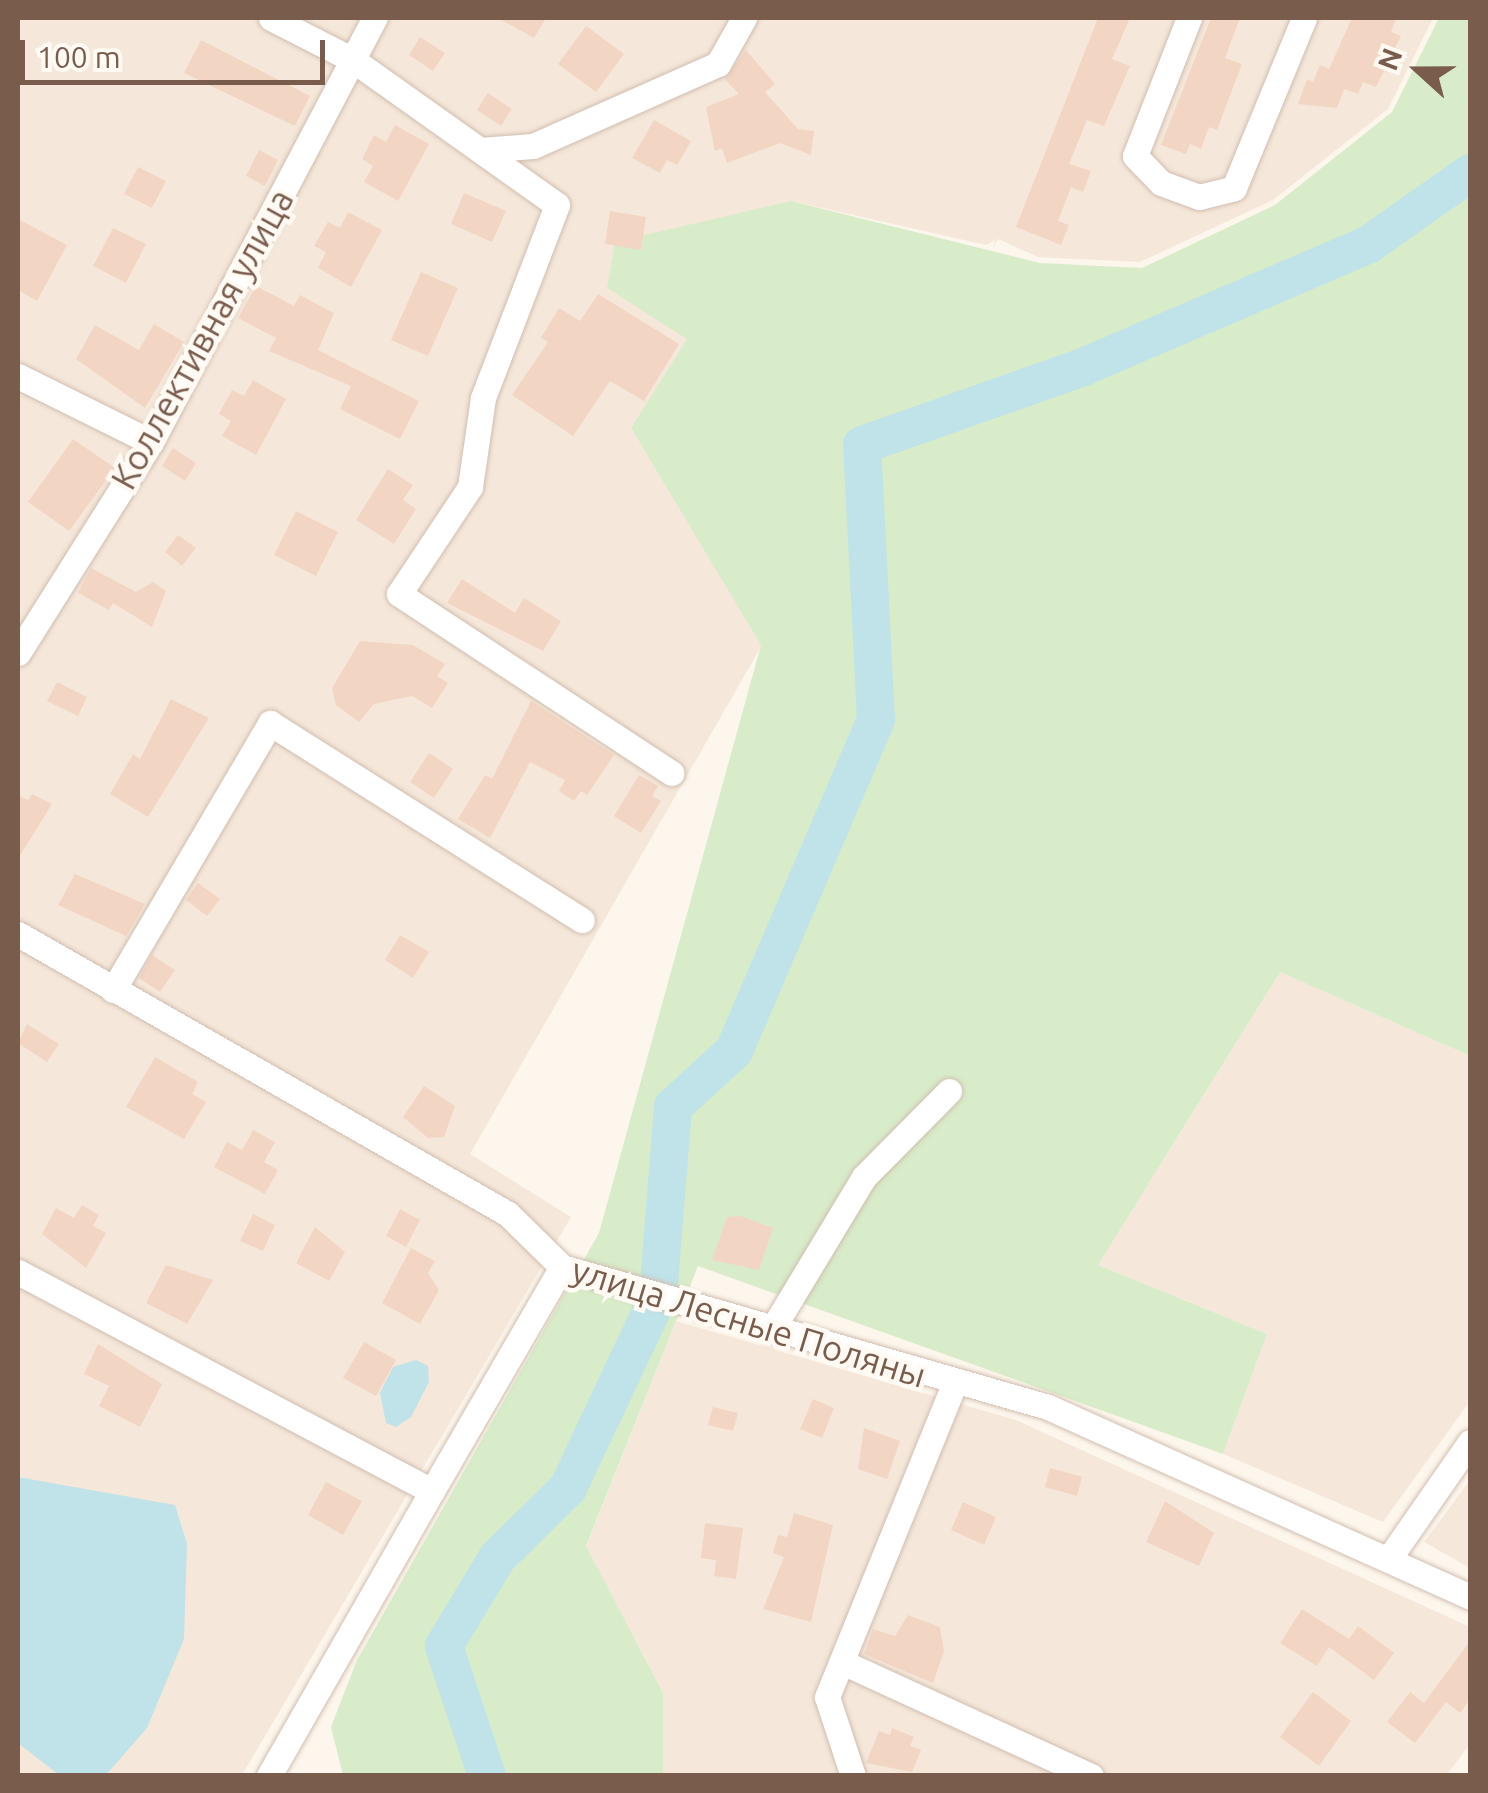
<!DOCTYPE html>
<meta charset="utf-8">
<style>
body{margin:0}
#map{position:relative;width:1488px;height:1793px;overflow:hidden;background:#fdf6ec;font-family:Ubuntu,sans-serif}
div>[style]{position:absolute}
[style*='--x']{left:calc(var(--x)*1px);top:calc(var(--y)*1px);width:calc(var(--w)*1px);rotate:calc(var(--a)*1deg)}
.residential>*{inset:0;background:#f5e8da}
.green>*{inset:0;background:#d8ecc9}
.water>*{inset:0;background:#bfe3e8}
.river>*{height:38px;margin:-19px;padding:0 19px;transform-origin:19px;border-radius:19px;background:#bfe3e8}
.building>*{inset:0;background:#f3d5c3}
.roads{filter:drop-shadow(0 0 2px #d1beb0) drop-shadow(0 0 2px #d1beb0)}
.minor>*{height:25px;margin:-12.5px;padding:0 12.5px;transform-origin:12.5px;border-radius:12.5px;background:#fff}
span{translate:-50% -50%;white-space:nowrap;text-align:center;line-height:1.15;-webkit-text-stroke:9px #fffaf3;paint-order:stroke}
.street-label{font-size:35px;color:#7a5c4d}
.frame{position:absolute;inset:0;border:20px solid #7a5c4d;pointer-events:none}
.north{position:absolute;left:1368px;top:20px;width:100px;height:100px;-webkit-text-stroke:8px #fffaf3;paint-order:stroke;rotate:291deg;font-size:28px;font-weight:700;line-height:40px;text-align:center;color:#7a5c4d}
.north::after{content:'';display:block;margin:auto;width:35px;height:45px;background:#7a5c4d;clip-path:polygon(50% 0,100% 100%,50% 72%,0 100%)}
.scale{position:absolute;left:20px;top:40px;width:305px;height:45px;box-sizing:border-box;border:5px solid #7a5c4d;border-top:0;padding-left:12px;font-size:30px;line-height:35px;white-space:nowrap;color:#7a5c4d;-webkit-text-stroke:8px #fffaf3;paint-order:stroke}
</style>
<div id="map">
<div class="residential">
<div style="clip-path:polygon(18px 18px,1433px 18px,1388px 109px,1273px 200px,1140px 262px,1038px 257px,998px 239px,993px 247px,995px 240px,986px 245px,791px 201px,608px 288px,688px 338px,631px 428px,762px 645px,470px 1154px,571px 1217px,242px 1775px,18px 1775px)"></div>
<div style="clip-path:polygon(1280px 972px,1470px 1056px,1470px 1401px,1383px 1522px,1223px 1454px,1267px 1334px,1098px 1265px)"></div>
<div style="clip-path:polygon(676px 1321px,1016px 1420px,1470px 1627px,1470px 1744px,1446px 1776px,663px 1775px,663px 1693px,586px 1547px)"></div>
<div style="clip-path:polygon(1470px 1480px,1470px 1568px,1424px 1542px)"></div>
</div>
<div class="green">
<div style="clip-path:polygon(1439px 18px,1470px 18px,1470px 1056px,1280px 972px,1098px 1265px,1267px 1334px,1223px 1454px,698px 1266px,586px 1546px,663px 1693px,663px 1775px,343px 1775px,331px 1727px,357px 1660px,599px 1233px,761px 645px,631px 428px,687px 339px,607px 288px,615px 242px,791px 201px,1040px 263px,1142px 268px,1275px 205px,1392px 112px)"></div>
</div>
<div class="water">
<div style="clip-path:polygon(416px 1360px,428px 1366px,429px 1382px,411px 1417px,396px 1427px,386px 1423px,380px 1393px,393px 1367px)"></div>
<div style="clip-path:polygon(18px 1477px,175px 1505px,187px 1544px,184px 1639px,147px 1728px,106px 1775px,59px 1775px,18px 1743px)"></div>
</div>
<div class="river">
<div style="--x:487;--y:1776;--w:137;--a:-108.3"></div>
<div style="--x:444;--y:1646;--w:103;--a:-58.9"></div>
<div style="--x:497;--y:1558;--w:100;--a:-44.6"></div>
<div style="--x:568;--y:1488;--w:211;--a:-64.8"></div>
<div style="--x:658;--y:1297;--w:191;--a:-85.5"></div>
<div style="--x:673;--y:1107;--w:83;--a:-42.6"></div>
<div style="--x:734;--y:1051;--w:360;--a:-66.8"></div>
<div style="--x:876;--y:720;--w:275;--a:-92.9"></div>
<div style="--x:862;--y:445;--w:234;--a:-19.4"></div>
<div style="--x:1083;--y:367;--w:310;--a:-23.2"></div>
<div style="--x:1368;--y:245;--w:125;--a:-35.2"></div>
</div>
<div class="building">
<div style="clip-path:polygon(498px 18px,546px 18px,534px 38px)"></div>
<div style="clip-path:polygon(1098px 18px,1130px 18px,1112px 59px,1130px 66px,1104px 126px,1087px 120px,1069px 164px,1091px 171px,1083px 192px,1071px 187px,1058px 221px,1069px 225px,1061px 245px,1016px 227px)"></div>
<div style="clip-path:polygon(1211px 18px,1240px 18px,1225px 58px,1242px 64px,1217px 130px,1209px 127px,1201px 149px,1190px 144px,1186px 154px,1161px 145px)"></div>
<div style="clip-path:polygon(1352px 18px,1396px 18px,1391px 32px,1401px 36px,1376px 87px,1363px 82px,1358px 94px,1344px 89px,1337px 108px,1298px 104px,1307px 79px,1313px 82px,1320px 65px,1329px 69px)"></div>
<div style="clip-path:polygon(586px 26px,624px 54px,596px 92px,558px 64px)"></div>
<div style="clip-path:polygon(420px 37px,445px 53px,433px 71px,409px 55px)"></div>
<div style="clip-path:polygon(201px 40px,310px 96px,295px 126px,184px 73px)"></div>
<div style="clip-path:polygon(746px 50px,775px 84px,765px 92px,798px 129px,814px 131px,811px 155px,780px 143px,727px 163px,722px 148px,715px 151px,706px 107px,739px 94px,725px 79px)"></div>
<div style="clip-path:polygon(488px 93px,512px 109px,501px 126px,477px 110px)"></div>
<div style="clip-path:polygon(654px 120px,691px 141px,677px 165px,667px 160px,660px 173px,632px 158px)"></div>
<div style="clip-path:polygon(395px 125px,429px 144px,398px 201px,364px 182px,373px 166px,362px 159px,374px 135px,386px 142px)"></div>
<div style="clip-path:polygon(259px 150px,278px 160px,265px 186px,246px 176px)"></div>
<div style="clip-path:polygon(138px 167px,166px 181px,152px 208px,124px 194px)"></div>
<div style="clip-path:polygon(464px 193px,506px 211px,492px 242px,451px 224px)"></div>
<div style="clip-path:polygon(610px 211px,646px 217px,641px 250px,605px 244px)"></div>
<div style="clip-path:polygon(348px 212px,382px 230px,351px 287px,318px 268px,326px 252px,314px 246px,328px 222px,340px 228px)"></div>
<div style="clip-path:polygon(18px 219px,67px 245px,37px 301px,18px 290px)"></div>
<div style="clip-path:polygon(113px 228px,146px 244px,126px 283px,93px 266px)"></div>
<div style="clip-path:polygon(421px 272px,458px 288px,428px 356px,391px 340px)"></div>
<div style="clip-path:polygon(256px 286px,294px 306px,300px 295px,334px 313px,318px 350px,419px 401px,400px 439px,340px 409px,351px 386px,269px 351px,276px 338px,238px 318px)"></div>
<div style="clip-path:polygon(598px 294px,679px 344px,644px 401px,610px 381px,573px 436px,512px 395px,548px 342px,541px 338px,559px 308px,580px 321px)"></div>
<div style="clip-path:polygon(154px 324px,184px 342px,145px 408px,76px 359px,95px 325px,139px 350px)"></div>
<div style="clip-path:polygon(253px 380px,286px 399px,256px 455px,222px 436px,231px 421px,219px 414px,232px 390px,244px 396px)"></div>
<div style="clip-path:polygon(73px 439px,115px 468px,69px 531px,28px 502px)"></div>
<div style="clip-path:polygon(173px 448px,196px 463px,185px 481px,162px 466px)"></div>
<div style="clip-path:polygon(388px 469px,413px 485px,403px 500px,416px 509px,394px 544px,356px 520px)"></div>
<div style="clip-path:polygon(296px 511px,338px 532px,316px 576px,274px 555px)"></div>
<div style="clip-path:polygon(178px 535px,196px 548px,182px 566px,165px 552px)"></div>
<div style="clip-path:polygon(91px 568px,136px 592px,153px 582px,166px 591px,152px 627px,113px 603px,109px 610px,78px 593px)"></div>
<div style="clip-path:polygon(462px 579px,515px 613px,524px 598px,561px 621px,543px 651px,447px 603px)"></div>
<div style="clip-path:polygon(360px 641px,413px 645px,445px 664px,437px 676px,448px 683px,432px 708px,412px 696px,374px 704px,359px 722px,336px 705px,332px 688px)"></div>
<div style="clip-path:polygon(57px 682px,87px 697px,78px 716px,47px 701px)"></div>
<div style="clip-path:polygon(171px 699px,209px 718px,148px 817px,110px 794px,133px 754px,140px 759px)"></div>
<div style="clip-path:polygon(531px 701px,614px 755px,587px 795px,581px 791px,574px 801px,559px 791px,565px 780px,530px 762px,490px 838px,458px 819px,485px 775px,492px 779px)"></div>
<div style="clip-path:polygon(429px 753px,453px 769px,434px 798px,410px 782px)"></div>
<div style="clip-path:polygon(639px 775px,658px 786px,652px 796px,661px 801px,641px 833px,614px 816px)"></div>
<div style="clip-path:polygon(32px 794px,52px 804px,18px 859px,18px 795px,28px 800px)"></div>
<div style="clip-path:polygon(75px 874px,145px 904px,126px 936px,58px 905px)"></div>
<div style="clip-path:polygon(198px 883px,220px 899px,207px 916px,186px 900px)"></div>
<div style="clip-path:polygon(400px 935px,429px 952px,413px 978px,385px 960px)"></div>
<div style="clip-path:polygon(152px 955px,175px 970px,160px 992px,139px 978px)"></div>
<div style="clip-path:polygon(27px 1024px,59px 1044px,47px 1062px,18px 1043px)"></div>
<div style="clip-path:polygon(155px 1057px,198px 1082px,192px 1094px,206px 1102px,184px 1139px,126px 1107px)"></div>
<div style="clip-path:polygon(424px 1086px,455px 1106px,444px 1137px,428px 1138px,403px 1117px)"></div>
<div style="clip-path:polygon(253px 1130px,275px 1142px,264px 1162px,278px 1170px,265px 1194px,214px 1167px,227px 1142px,242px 1150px)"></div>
<div style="clip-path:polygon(82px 1205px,99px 1215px,93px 1226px,106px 1233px,86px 1268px,42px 1234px,56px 1208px,74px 1218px)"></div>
<div style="clip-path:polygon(400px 1209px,420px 1220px,406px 1247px,386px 1236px)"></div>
<div style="clip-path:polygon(253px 1214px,275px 1225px,263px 1251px,240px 1241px)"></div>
<div style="clip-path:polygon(740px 1216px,773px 1228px,759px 1270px,712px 1260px,727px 1217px)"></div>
<div style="clip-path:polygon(315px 1227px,345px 1252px,329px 1281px,296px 1263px)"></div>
<div style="clip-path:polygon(411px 1248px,435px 1261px,428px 1273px,439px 1290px,420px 1324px,382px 1303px)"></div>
<div style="clip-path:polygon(166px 1265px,213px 1280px,187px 1324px,146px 1303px)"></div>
<div style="clip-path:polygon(364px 1342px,396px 1360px,376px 1396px,343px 1378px)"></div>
<div style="clip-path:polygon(98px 1344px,162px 1384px,140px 1427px,99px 1406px,109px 1386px,84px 1374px)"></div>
<div style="clip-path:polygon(813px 1399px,834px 1408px,822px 1438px,800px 1429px)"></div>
<div style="clip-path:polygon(713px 1407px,738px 1413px,733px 1431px,708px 1425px)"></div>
<div style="clip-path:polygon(864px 1428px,900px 1441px,887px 1479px,858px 1469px)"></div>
<div style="clip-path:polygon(1050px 1468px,1082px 1477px,1077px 1496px,1045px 1487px)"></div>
<div style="clip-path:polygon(326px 1482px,362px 1501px,343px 1535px,308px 1515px)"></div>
<div style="clip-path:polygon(1165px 1501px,1214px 1533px,1199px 1566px,1146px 1542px)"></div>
<div style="clip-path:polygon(963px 1502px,996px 1517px,984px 1545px,951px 1530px)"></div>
<div style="clip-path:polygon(794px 1513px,833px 1525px,811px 1622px,763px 1609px,784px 1557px,773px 1553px,778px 1535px,787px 1537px)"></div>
<div style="clip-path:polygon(705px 1523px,743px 1528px,736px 1579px,714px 1576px,716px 1560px,701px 1558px)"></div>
<div style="clip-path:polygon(1302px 1609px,1349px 1639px,1358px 1626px,1394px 1653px,1374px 1680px,1329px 1647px,1317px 1666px,1280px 1643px)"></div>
<div style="clip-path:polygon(908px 1615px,940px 1627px,944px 1651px,933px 1683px,864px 1654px,873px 1629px,895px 1636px)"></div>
<div style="clip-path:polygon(1470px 1641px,1470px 1699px,1460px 1713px,1446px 1702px,1415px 1743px,1387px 1722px,1410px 1692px,1424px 1703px)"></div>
<div style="clip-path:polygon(1313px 1692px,1351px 1721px,1319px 1766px,1280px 1737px)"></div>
<div style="clip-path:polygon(892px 1728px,914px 1737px,910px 1746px,921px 1750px,912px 1772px,866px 1763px,879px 1731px,890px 1735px)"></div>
</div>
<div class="roads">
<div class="minor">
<div style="--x:271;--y:18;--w:92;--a:27.1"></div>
<div style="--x:353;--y:60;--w:250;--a:35.4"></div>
<div style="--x:557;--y:205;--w:207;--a:111"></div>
<div style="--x:483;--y:398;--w:90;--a:98.3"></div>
<div style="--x:470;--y:487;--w:128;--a:123.6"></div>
<div style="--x:399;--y:594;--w:326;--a:33.3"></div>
<div style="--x:1189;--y:18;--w:148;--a:111.4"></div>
<div style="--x:1135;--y:156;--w:37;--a:46"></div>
<div style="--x:1161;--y:183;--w:40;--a:20.2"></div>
<div style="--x:1199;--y:197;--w:36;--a:-14"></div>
<div style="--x:1234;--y:188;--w:184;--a:-67.6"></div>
<div style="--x:480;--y:150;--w:53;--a:-4.3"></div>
<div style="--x:533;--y:146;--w:202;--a:-23.9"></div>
<div style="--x:718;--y:64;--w:53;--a:-60.5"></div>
<div style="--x:18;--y:376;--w:148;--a:26.4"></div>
<div style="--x:18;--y:653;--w:249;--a:-57.8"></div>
<div style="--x:151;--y:442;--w:480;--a:-62.2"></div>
<div style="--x:18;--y:934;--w:564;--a:29.74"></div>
<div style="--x:508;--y:1214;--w:76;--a:44.5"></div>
<div style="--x:562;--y:1267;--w:506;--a:16.07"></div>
<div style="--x:1048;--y:1407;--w:463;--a:24.2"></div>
<div style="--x:113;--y:990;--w:310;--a:-59.5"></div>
<div style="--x:270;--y:723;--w:369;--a:32.3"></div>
<div style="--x:18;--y:1272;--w:468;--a:27.9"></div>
<div style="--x:432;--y:1491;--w:328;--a:119.8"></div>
<div style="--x:771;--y:1331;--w:180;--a:-58.9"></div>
<div style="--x:864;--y:1177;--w:121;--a:-45.3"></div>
<div style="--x:432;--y:1491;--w:259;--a:-59.9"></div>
<div style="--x:1390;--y:1557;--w:140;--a:-55.2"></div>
<div style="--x:842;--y:1662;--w:274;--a:24.6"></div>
<div style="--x:853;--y:1776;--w:83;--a:-108.2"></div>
<div style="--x:827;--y:1697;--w:337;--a:-67.9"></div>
</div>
</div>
<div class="street-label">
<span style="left:202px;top:339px;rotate:-61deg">Коллективная улица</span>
<span style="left:749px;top:1322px;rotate:17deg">улица Лесные Поляны</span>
</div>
<div class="frame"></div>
<div class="north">N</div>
<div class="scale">100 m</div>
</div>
